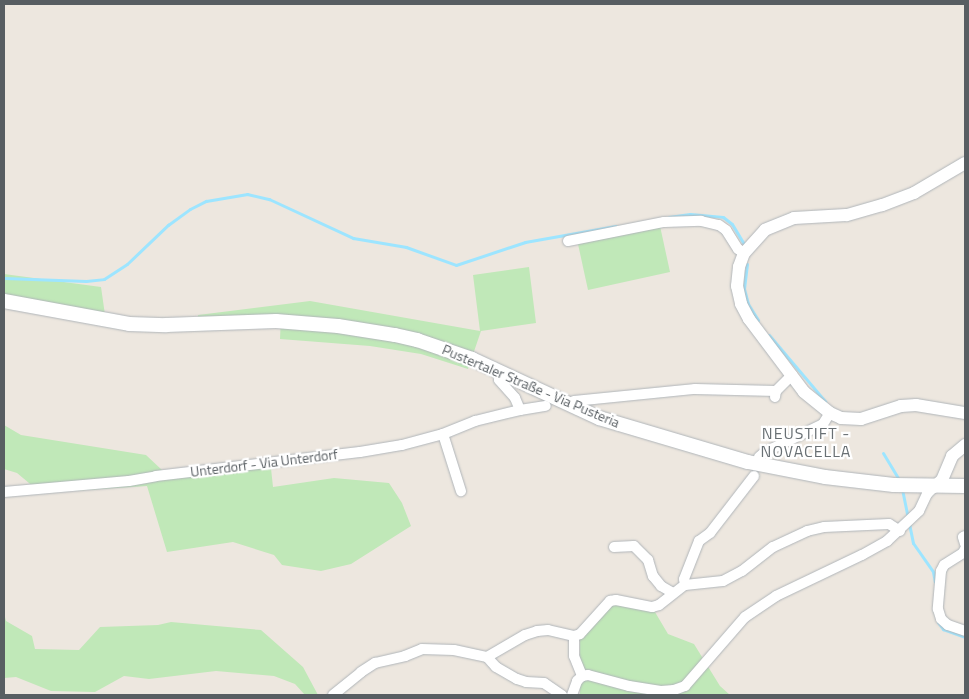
<!DOCTYPE html>
<meta charset="utf-8">
<style>
body{margin:0}
#map{position:relative;width:969px;height:699px;overflow:hidden;background:#ede7df;font-family:"Titillium Web",sans-serif}
div>[style]{position:absolute}
[style*='--x']{left:calc(var(--x)*1px);top:calc(var(--y)*1px);width:calc(var(--w)*1px);rotate:calc(var(--a)*1deg)}
.green>*{inset:0;background:#c0e8b8}
.stream>*{height:3px;margin:-1.5px;padding:0 1.5px;transform-origin:1.5px;border-radius:1.5px;background:#9de5ff}
.roads{filter:drop-shadow(0 0 1px #b0b5b9) drop-shadow(0 0 1px #b0b5b9)}
.minor>*{height:10px;margin:-5px;padding:0 5px;transform-origin:5px;border-radius:5px;background:#fff}
.tertiary>*{height:12px;margin:-6px;padding:0 6px;transform-origin:6px;border-radius:6px;background:#fff}
.secondary>*{height:14px;margin:-7px;padding:0 7px;transform-origin:7px;border-radius:7px;background:#fff}
span{translate:-50% -50%;white-space:nowrap;text-align:center;line-height:1.15;-webkit-text-stroke:4.5px #fff;paint-order:stroke}
.street-label{font-size:14px;color:#585e62}
.quarter-label{font-size:16px;color:#697074;letter-spacing:1px}
.frame{position:absolute;inset:0;border:5px solid #585e62;pointer-events:none}
</style>
<div id="map">
<div class="green">
<div style="clip-path:polygon(660px 226px,670px 272px,588px 290px,578px 244px)"></div>
<div style="clip-path:polygon(529px 267px,536px 323px,481px 331px,468px 369px,421px 354px,370px 346px,280px 339px,281px 316px,198px 319px,198px 315px,310px 301px,480px 331px,473px 275px)"></div>
<div style="clip-path:polygon(4px 274px,101px 287px,105px 315px,4px 300px)"></div>
<div style="clip-path:polygon(4px 425px,21px 435px,146px 455px,163px 471px,270px 459px,273px 487px,334px 478px,389px 483px,402px 503px,411px 526px,351px 564px,321px 571px,282px 565px,274px 555px,233px 542px,167px 552px,147px 486px,41px 493px,17px 473px,4px 469px)"></div>
<div style="clip-path:polygon(610px 601px,652px 607px,668px 634px,694px 644px,720px 686px,730px 695px,580px 695px,580px 634px)"></div>
<div style="clip-path:polygon(4px 613px,6px 621px,32px 636px,35px 649px,79px 650px,100px 627px,158px 625px,171px 622px,261px 630px,303px 667px,318px 695px,305px 695px,295px 684px,274px 676px,216px 671px,149px 679px,124px 676px,95px 692px,51px 691px,16px 677px,4px 678px)"></div>
</div>
<div class="stream">
<div style="--x:669;--y:217;--w:21;--a:-8"></div>
<div style="--x:690;--y:214;--w:33;--a:5"></div>
<div style="--x:723;--y:217;--w:11;--a:38"></div>
<div style="--x:732;--y:224;--w:23;--a:59"></div>
<div style="--x:747;--y:264;--w:25;--a:97"></div>
<div style="--x:744;--y:289;--w:16;--a:75"></div>
<div style="--x:748;--y:304;--w:19;--a:58"></div>
<div style="--x:4;--y:278;--w:82;--a:2.1"></div>
<div style="--x:86;--y:281;--w:18;--a:-6"></div>
<div style="--x:104;--y:279;--w:27;--a:-33"></div>
<div style="--x:127;--y:264;--w:57;--a:-43.6"></div>
<div style="--x:168;--y:225;--w:27;--a:-36"></div>
<div style="--x:190;--y:209;--w:18;--a:-27"></div>
<div style="--x:206;--y:201;--w:42;--a:-9.7"></div>
<div style="--x:247;--y:194;--w:23;--a:13"></div>
<div style="--x:269;--y:199;--w:93;--a:24.9"></div>
<div style="--x:353;--y:238;--w:54;--a:9.6"></div>
<div style="--x:406;--y:247;--w:53;--a:19.8"></div>
<div style="--x:456;--y:265;--w:73;--a:-18.4"></div>
<div style="--x:525;--y:242;--w:92;--a:-10"></div>
<div style="--x:769;--y:335;--w:87;--a:49.7"></div>
<div style="--x:883;--y:453;--w:31;--a:59"></div>
<div style="--x:902;--y:489;--w:55;--a:78.5"></div>
<div style="--x:913;--y:543;--w:35;--a:55"></div>
<div style="--x:933;--y:572;--w:10;--a:79"></div>
<div style="--x:938;--y:622;--w:9;--a:54"></div>
<div style="--x:943;--y:629;--w:23;--a:20"></div>
</div>
<div class="roads">
<div class="minor">
<div style="--x:568;--y:241;--w:98;--a:-11.2"></div>
<div style="--x:664;--y:222;--w:37;--a:-2"></div>
<div style="--x:701;--y:221;--w:18;--a:13"></div>
<div style="--x:719;--y:225;--w:9;--a:36"></div>
<div style="--x:726;--y:230;--w:22;--a:58"></div>
<div style="--x:738;--y:249;--w:7;--a:34"></div>
<div style="--x:501;--y:372;--w:8;--a:104"></div>
<div style="--x:499;--y:380;--w:24;--a:48"></div>
<div style="--x:515;--y:398;--w:13;--a:67"></div>
<div style="--x:775;--y:397;--w:6;--a:-81"></div>
<div style="--x:776;--y:391;--w:23;--a:-45"></div>
<div style="--x:574;--y:401;--w:122;--a:-5.7"></div>
<div style="--x:695;--y:389;--w:81;--a:1.4"></div>
<div style="--x:443;--y:434;--w:60;--a:72.5"></div>
<div style="--x:759;--y:457;--w:8;--a:-40"></div>
<div style="--x:765;--y:452;--w:64;--a:-25.8"></div>
<div style="--x:823;--y:424;--w:13;--a:-58"></div>
<div style="--x:4;--y:492;--w:125;--a:-5"></div>
<div style="--x:129;--y:481;--w:27;--a:-10"></div>
<div style="--x:156;--y:476;--w:205;--a:-6.7"></div>
<div style="--x:360;--y:452;--w:43;--a:-9.5"></div>
<div style="--x:402;--y:445;--w:42;--a:-15"></div>
<div style="--x:443;--y:434;--w:35;--a:-22"></div>
<div style="--x:475;--y:421;--w:46;--a:-13.7"></div>
<div style="--x:520;--y:410;--w:26;--a:-9"></div>
<div style="--x:965;--y:536;--w:2;--a:153"></div>
<div style="--x:963;--y:537;--w:7;--a:74"></div>
<div style="--x:614;--y:547;--w:20;--a:-3"></div>
<div style="--x:634;--y:546;--w:20;--a:45"></div>
<div style="--x:648;--y:560;--w:17;--a:73"></div>
<div style="--x:653;--y:576;--w:13;--a:51"></div>
<div style="--x:661;--y:586;--w:14;--a:30"></div>
<div style="--x:965;--y:549;--w:4;--a:117"></div>
<div style="--x:963;--y:553;--w:22;--a:148"></div>
<div style="--x:944;--y:565;--w:7;--a:117"></div>
<div style="--x:941;--y:571;--w:38;--a:95"></div>
<div style="--x:938;--y:609;--w:10;--a:73"></div>
<div style="--x:941;--y:619;--w:9;--a:41"></div>
<div style="--x:948;--y:625;--w:18;--a:19"></div>
<div style="--x:685;--y:585;--w:6;--a:-99"></div>
<div style="--x:684;--y:579;--w:41;--a:-68.5"></div>
<div style="--x:699;--y:541;--w:14;--a:-36"></div>
<div style="--x:710;--y:533;--w:72;--a:-52.3"></div>
<div style="--x:574;--y:636;--w:20;--a:90"></div>
<div style="--x:574;--y:656;--w:22;--a:68"></div>
<div style="--x:487;--y:657;--w:13;--a:48"></div>
<div style="--x:496;--y:667;--w:24;--a:30"></div>
<div style="--x:517;--y:679;--w:9;--a:18"></div>
<div style="--x:526;--y:682;--w:18;--a:3"></div>
<div style="--x:544;--y:683;--w:22;--a:34"></div>
<div style="--x:333;--y:695;--w:36;--a:-39"></div>
<div style="--x:361;--y:672;--w:17;--a:-33"></div>
<div style="--x:375;--y:663;--w:31;--a:-13"></div>
<div style="--x:405;--y:656;--w:18;--a:-22"></div>
<div style="--x:422;--y:649;--w:32;--a:2"></div>
<div style="--x:454;--y:650;--w:34;--a:12"></div>
<div style="--x:487;--y:657;--w:44;--a:-30.1"></div>
<div style="--x:525;--y:635;--w:13;--a:-18"></div>
<div style="--x:537;--y:631;--w:11;--a:-5"></div>
<div style="--x:548;--y:630;--w:27;--a:13"></div>
<div style="--x:574;--y:636;--w:6;--a:-18"></div>
<div style="--x:580;--y:634;--w:45;--a:-47.7"></div>
<div style="--x:610;--y:601;--w:6;--a:-9"></div>
<div style="--x:616;--y:600;--w:37;--a:11"></div>
<div style="--x:652;--y:607;--w:7;--a:-16"></div>
<div style="--x:659;--y:605;--w:33;--a:-38"></div>
<div style="--x:685;--y:585;--w:38;--a:-6"></div>
<div style="--x:723;--y:581;--w:21;--a:-28"></div>
<div style="--x:742;--y:571;--w:39;--a:-38"></div>
<div style="--x:773;--y:547;--w:38;--a:-25"></div>
<div style="--x:807;--y:531;--w:17;--a:-13"></div>
<div style="--x:824;--y:527;--w:65;--a:-2.6"></div>
<div style="--x:889;--y:524;--w:13;--a:32"></div>
<div style="--x:572;--y:695;--w:15;--a:-70"></div>
<div style="--x:577;--y:681;--w:7;--a:-45"></div>
<div style="--x:582;--y:676;--w:6;--a:-9"></div>
<div style="--x:588;--y:675;--w:42;--a:15"></div>
<div style="--x:629;--y:686;--w:32;--a:9"></div>
<div style="--x:661;--y:691;--w:13;--a:-4"></div>
<div style="--x:674;--y:690;--w:12;--a:-20"></div>
<div style="--x:685;--y:686;--w:91;--a:-49"></div>
<div style="--x:745;--y:617;--w:37;--a:-34"></div>
<div style="--x:776;--y:596;--w:95;--a:-25.5"></div>
<div style="--x:862;--y:555;--w:29;--a:-29"></div>
<div style="--x:887;--y:541;--w:44;--a:-43.2"></div>
<div style="--x:919;--y:511;--w:19;--a:-65"></div>
<div style="--x:927;--y:494;--w:10;--a:-45"></div>
</div>
<div class="tertiary">
<div style="--x:965;--y:163;--w:59;--a:149.5"></div>
<div style="--x:914;--y:193;--w:34;--a:159"></div>
<div style="--x:882;--y:205;--w:37;--a:164"></div>
<div style="--x:846;--y:215;--w:52;--a:176.7"></div>
<div style="--x:794;--y:218;--w:31;--a:158"></div>
<div style="--x:765;--y:230;--w:31;--a:132"></div>
<div style="--x:744;--y:253;--w:15;--a:110"></div>
<div style="--x:739;--y:267;--w:19;--a:96"></div>
<div style="--x:737;--y:286;--w:18;--a:77"></div>
<div style="--x:741;--y:304;--w:17;--a:62"></div>
<div style="--x:749;--y:319;--w:91;--a:53"></div>
<div style="--x:804;--y:392;--w:33;--a:39"></div>
<div style="--x:830;--y:413;--w:12;--a:24"></div>
<div style="--x:841;--y:418;--w:20;--a:3"></div>
<div style="--x:861;--y:419;--w:42;--a:-18"></div>
<div style="--x:901;--y:406;--w:15;--a:-4"></div>
<div style="--x:916;--y:405;--w:50;--a:9.3"></div>
<div style="--x:934;--y:487;--w:11;--a:-41"></div>
<div style="--x:942;--y:480;--w:26;--a:-67"></div>
<div style="--x:952;--y:456;--w:17;--a:-40"></div>
</div>
<div class="secondary">
<div style="--x:4;--y:301;--w:127;--a:10.4"></div>
<div style="--x:129;--y:324;--w:37;--a:2"></div>
<div style="--x:166;--y:325;--w:110;--a:-2.1"></div>
<div style="--x:276;--y:321;--w:62;--a:4.6"></div>
<div style="--x:338;--y:326;--w:58;--a:9"></div>
<div style="--x:395;--y:335;--w:23;--a:13"></div>
<div style="--x:417;--y:340;--w:58;--a:19.1"></div>
<div style="--x:472;--y:359;--w:140;--a:24.9"></div>
<div style="--x:599;--y:418;--w:155;--a:16.5"></div>
<div style="--x:748;--y:462;--w:78;--a:11"></div>
<div style="--x:825;--y:477;--w:69;--a:6.6"></div>
<div style="--x:894;--y:485;--w:71;--a:0.8"></div>
</div>
</div>
<div class="street-label">
<span style="left:531px;top:386px;rotate:23deg">Pustertaler Straße - Via Pusteria</span>
<span style="left:264px;top:463px;rotate:-7deg">Unterdorf - Via Unterdorf</span>
</div>
<div class="quarter-label">
<span style="left:806px;top:442px">NEUSTIFT -<br>NOVACELLA</span>
</div>
<div class="frame"></div>
</div>
